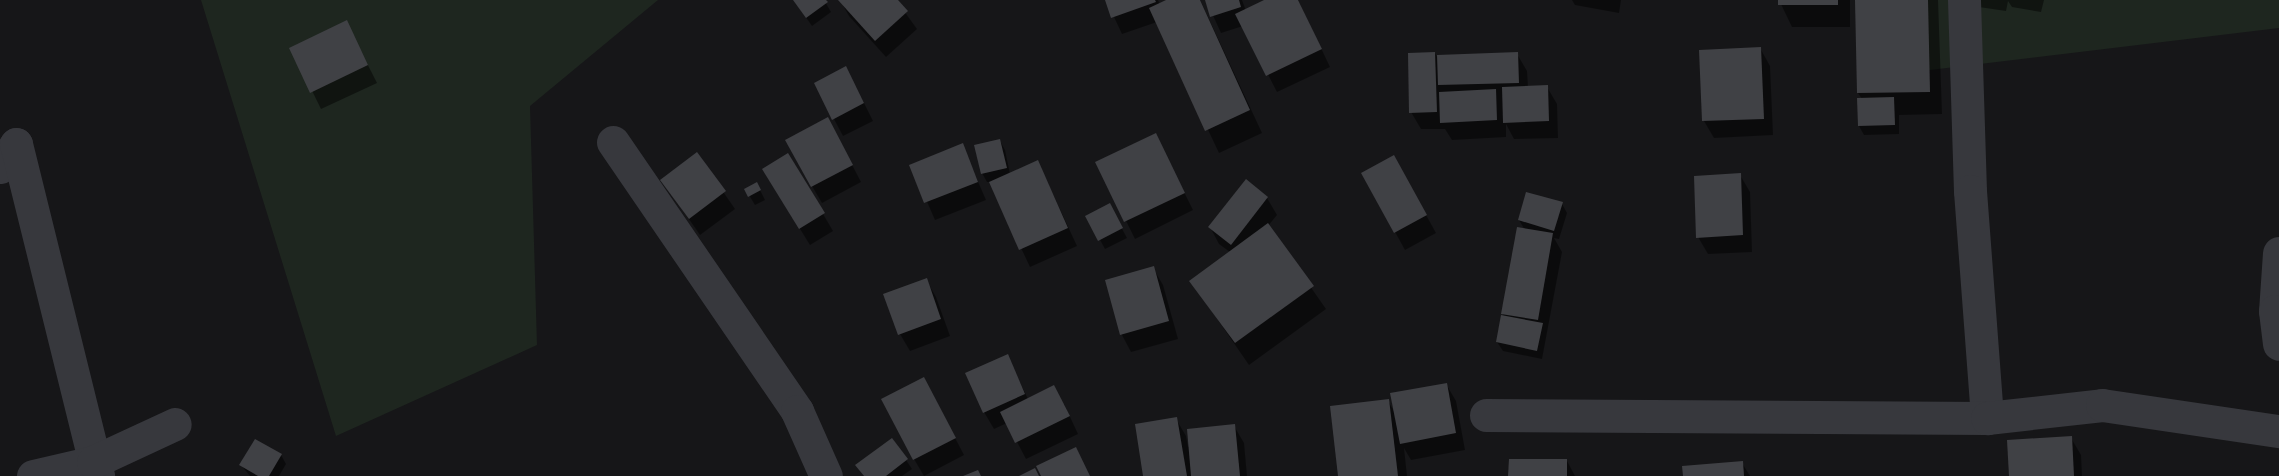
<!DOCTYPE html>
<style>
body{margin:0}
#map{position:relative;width:2279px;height:476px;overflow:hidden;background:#161618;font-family:Roboto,sans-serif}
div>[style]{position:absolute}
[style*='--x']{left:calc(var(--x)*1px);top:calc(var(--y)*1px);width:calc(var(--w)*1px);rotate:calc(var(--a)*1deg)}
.green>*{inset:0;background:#1e261f}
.shadow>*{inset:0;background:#0007}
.building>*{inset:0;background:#404145}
.minor>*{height:33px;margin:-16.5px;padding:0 16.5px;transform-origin:16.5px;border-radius:16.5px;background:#37383d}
span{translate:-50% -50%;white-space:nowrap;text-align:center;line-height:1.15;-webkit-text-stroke:5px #111113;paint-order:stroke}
</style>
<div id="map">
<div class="green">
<div style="clip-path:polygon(201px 0,658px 0,530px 106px,537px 345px,336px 436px)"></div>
<div style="clip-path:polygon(1880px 0,2279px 0,2279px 28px,1897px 74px)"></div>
</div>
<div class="shadow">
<div style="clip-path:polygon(794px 0,824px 0,831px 12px,812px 26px)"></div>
<div style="clip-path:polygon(840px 0,896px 0,917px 29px,886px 57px,849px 16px)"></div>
<div style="clip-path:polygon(1106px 0,1158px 0,1160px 5px,1170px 0,1200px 0,1262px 133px,1219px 153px,1157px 22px,1122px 34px)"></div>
<div style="clip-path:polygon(1206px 0,1242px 0,1246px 11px,1268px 0,1298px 0,1330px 67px,1277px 92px,1243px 26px,1221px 33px)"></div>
<div style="clip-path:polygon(1572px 0,1621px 0,1619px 13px,1575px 5px)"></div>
<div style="clip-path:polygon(1779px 0,1850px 0,1850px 27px,1792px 27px)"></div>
<div style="clip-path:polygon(1856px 0,1938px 0,1942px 114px,1899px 115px,1899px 134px,1864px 135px,1859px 126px,1862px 99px,1858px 93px)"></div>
<div style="clip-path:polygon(1975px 0,2044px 0,2041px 12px,2012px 7px,2008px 1px,2006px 11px,1979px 7px)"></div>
<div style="clip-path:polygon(346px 22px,377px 83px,321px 109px,291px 48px)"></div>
<div style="clip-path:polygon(1760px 48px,1770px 66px,1773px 135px,1714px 138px,1704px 121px,1701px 51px)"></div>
<div style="clip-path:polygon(1435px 53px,1439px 61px,1517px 54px,1527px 71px,1528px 87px,1547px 87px,1557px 104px,1558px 138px,1514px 139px,1506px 124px,1506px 137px,1452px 140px,1445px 129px,1421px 129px,1411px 112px)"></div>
<div style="clip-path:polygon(855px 85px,873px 121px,843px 136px,834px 119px)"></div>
<div style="clip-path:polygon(1155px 134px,1193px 210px,1135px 239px,1097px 162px)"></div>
<div style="clip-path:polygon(837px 136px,861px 182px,822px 203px,812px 186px)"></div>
<div style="clip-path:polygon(1000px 141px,1005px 150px,1010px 174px,1038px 162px,1077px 246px,1030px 267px,990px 182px,987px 182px,982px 173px)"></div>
<div style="clip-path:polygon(962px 145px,986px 200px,935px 220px,911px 165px)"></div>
<div style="clip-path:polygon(697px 154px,735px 209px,700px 235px,662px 180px)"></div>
<div style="clip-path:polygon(1394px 157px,1436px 233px,1405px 250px,1363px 174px)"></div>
<div style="clip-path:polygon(1740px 175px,1750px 192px,1752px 252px,1708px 254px,1698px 237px)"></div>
<div style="clip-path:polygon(757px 184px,765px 200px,755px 205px,746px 190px)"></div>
<div style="clip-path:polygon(774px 187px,823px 214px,833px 231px,810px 245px)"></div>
<div style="clip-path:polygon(1267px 198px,1277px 215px,1268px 226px,1326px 309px,1249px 365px,1191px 281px,1230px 252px,1219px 244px,1210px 227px)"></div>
<div style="clip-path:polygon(1562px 204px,1567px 213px,1559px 239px,1554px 238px,1562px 252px,1542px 359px,1503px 351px,1497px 342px,1504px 317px,1503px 314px,1525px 230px,1519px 220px)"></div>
<div style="clip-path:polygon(1114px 214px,1127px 238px,1105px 249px,1087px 216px)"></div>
<div style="clip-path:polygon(1153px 268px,1163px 285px,1178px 339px,1131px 352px,1122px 335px,1107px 281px)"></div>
<div style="clip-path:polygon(926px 280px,936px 297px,950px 336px,910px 351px,900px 334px)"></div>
<div style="clip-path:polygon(1007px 356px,1028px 399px,1064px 404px,1078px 434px,1026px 459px,1007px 423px,994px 429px,984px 412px)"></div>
<div style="clip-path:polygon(1446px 384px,1456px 401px,1465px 450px,1411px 460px,1404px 448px,1407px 476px,1339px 476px,1388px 401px,1395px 413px)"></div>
<div style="clip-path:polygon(933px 396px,964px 455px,924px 476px,914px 459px)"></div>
<div style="clip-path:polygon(1176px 419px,1186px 436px,1188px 447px,1234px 426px,1244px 443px,1247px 476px,1145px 476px)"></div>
<div style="clip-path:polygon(2071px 438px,2081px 455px,2082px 476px,2011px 476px)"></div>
<div style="clip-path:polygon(281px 455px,286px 464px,279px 476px,250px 476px,241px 465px)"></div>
<div style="clip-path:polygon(906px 460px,912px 469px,902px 476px,864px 476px,857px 465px)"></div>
<div style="clip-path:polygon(1567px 461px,1575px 476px,1510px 476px)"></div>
<div style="clip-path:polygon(1742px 463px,1750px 476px,1684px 476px)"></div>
</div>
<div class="building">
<div style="clip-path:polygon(793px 0,826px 0,828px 2px,806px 18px)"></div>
<div style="clip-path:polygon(838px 0,898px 0,908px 11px,875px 41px)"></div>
<div style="clip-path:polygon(1105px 0,1155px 0,1156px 2px,1111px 18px)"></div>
<div style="clip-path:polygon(1166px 0,1200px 0,1250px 110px,1205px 131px,1149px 8px)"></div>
<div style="clip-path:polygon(1205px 0,1239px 0,1241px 7px,1210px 17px)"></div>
<div style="clip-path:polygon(1264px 0,1298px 0,1322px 49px,1266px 76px,1235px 14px)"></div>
<div style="clip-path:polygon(1778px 0,1838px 0,1838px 5px,1778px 5px)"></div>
<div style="clip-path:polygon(1855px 0,1928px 0,1930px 92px,1857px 93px)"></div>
<div style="clip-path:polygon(347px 20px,368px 65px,310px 93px,289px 48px)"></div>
<div style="clip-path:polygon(1761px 47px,1764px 119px,1702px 121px,1699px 50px)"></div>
<div style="clip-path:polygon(1435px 52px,1437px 112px,1409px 113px,1408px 53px)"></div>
<div style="clip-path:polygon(1518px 52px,1519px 83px,1438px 85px,1437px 55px)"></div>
<div style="clip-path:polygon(846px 66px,864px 103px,832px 120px,814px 83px)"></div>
<div style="clip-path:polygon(1548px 85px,1549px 121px,1503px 123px,1502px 87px)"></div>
<div style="clip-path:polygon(1496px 89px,1497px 120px,1440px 123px,1439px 92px)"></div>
<div style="clip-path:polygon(1894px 97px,1895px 125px,1858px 126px,1857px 98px)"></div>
<div style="clip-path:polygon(828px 117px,853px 165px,811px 187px,785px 140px)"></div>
<div style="clip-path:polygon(1156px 133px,1185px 193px,1124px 222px,1095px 162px)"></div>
<div style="clip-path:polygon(1000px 139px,1007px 168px,981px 174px,974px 145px)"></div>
<div style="clip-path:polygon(963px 143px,978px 182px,924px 203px,909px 165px)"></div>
<div style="clip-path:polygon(697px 152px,726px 191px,689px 219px,660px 180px)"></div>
<div style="clip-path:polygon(788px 153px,825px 213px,799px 229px,762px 169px)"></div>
<div style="clip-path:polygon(1394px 155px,1427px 215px,1394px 233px,1361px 173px)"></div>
<div style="clip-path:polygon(1038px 160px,1068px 228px,1019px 250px,989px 182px)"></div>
<div style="clip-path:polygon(1741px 173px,1743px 235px,1696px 238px,1694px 176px)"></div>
<div style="clip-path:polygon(1246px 179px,1268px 197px,1231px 245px,1208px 227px)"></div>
<div style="clip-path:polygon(757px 182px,761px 190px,748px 197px,744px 189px)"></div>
<div style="clip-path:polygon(1526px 192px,1563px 202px,1554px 231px,1518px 220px)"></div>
<div style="clip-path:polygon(1110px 203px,1123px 228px,1098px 241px,1085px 216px)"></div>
<div style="clip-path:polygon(1268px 223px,1314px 286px,1235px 343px,1189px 281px)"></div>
<div style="clip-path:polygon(1517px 227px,1553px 233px,1538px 320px,1501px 314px)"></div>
<div style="clip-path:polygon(1154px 266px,1169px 321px,1120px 335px,1105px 280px)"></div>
<div style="clip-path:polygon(927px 278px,941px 319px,898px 335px,883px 294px)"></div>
<div style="clip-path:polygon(1501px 315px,1543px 323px,1537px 351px,1496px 342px)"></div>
<div style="clip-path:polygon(1008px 354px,1025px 394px,983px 413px,965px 373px)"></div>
<div style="clip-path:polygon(924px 377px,956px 438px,913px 460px,881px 399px)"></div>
<div style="clip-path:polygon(1447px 383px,1456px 433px,1400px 444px,1390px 393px)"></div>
<div style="clip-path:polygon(1054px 385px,1070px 416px,1015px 443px,1000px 412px)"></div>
<div style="clip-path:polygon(1389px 399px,1398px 476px,1338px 476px,1330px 406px)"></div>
<div style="clip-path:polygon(1177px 417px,1187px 476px,1143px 476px,1135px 424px)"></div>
<div style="clip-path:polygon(1235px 424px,1240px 476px,1191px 476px,1187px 429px)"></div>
<div style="clip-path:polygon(2072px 436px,2074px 476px,2009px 476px,2007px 440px)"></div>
<div style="clip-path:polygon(892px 438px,908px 459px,886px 476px,864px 476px,855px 465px)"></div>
<div style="clip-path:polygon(255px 439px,282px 454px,269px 476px,258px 476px,239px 465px)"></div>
<div style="clip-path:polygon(1076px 447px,1090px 476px,1041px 476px,1036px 466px)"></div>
<div style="clip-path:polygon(1509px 459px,1567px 459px,1567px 476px,1508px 476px)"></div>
<div style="clip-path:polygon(1743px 461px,1744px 476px,1683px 476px,1682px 466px)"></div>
<div style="clip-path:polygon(1035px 468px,1039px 476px,1019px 476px)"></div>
<div style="clip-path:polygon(978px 470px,981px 476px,963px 476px)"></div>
</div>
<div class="minor">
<div style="--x:1964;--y:0;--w:191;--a:88.2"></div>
<div style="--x:1970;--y:191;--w:228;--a:85.7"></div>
<div style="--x:613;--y:142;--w:326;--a:55.6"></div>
<div style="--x:797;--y:411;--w:71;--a:66"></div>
<div style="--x:0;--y:167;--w:28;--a:-55"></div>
<div style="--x:16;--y:144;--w:342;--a:76.1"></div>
<div style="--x:2279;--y:253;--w:58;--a:93.9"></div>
<div style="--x:2275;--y:311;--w:33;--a:83"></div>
<div style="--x:1486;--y:415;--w:501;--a:0.34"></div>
<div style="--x:1987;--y:418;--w:116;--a:-6.4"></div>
<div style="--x:2102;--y:405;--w:179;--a:8.4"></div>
<div style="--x:33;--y:476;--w:62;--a:-13.1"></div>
<div style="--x:93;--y:462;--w:90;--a:-24.9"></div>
</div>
</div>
